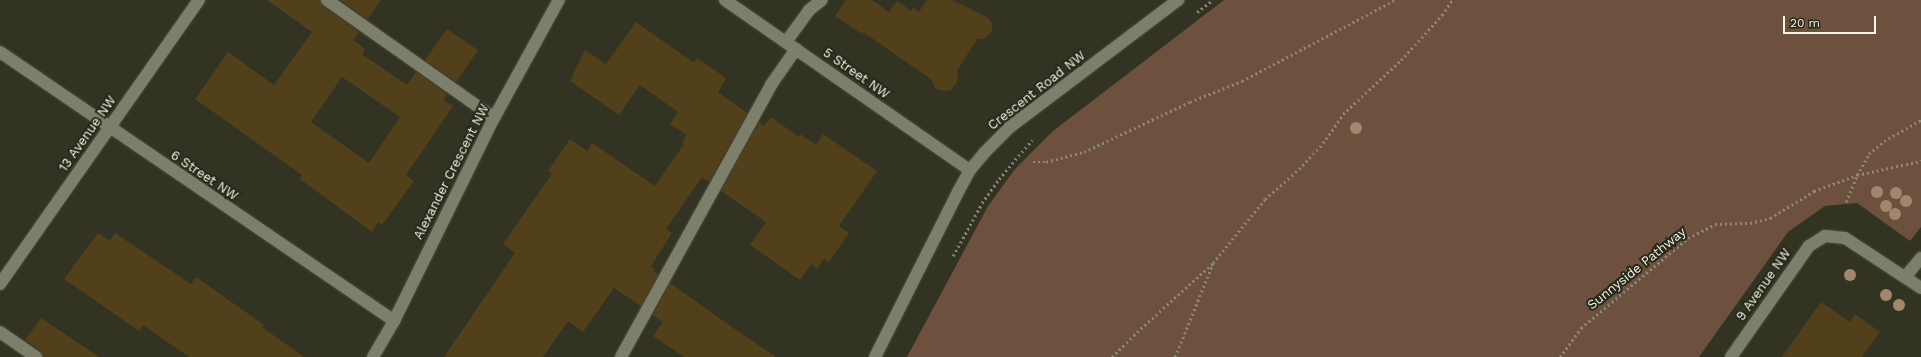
<!DOCTYPE html>
<style>
body{margin:0}
#map{position:relative;width:1921px;height:357px;overflow:hidden;background:#323322;font-family:"Work Sans",sans-serif}
div>[style]{position:absolute}
[style*='--x']{left:calc(var(--x)*1px);top:calc(var(--y)*1px);width:calc(var(--w)*1px);rotate:calc(var(--a)*1deg)}
.green>*{inset:0;background:#6d503d}
.building>*{inset:0;background:#52401b}
.path>*{height:2.5px;margin-top:-1.25px;transform-origin:0;background:repeating-linear-gradient(90deg,#88897b 0 2px,transparent 0 5px)}
.roads{filter:drop-shadow(0 0 1px #4e4f41) drop-shadow(0 0 1px #4e4f41)}
.minor>*{height:12px;margin:-6px;padding:0 6px;transform-origin:6px;border-radius:6px;background:#7d7f6b}
.trees>*{width:12px;height:12px;margin:-6px;border-radius:50%;background:#a1876d}
span{translate:-50% -50%;white-space:nowrap;text-align:center;line-height:1.15;-webkit-text-stroke:4px #282919;paint-order:stroke}
.street-label{font-size:13px;color:#f4f5ea}
.scale{position:absolute;left:1783px;top:16px;width:93px;height:18px;box-sizing:border-box;border:2px solid #f4f5ea;border-top:0;padding-left:5px;font-size:12px;line-height:14px;white-space:nowrap;color:#f4f5ea;-webkit-text-stroke:3px #282919;paint-order:stroke}
</style>
<div id="map">
<div class="green">
<div style="clip-path:polygon(1224px 0,1921px 0,1921px 227px,1910px 241px,1857px 203px,1825px 206px,1788px 232px,1699px 357px,907px 357px,988px 206px,1015px 169px,1053px 131px)"></div>
</div>
<div class="building">
<div style="clip-path:polygon(evenodd,267px 0,320px 0,323px 6px,359px 32px,353px 40px,365px 49px,362px 54px,407px 85px,416px 72px,447px 94px,443px 100px,453px 106px,406px 175px,414px 181px,382px 225px,378px 222px,372px 232px,300px 179px,302px 175px,195px 99px,228px 52px,274px 85px,312px 32px,267px 0,342px 77px,400px 117px,369px 163px,311px 122px,342px 77px)"></div>
<div style="clip-path:polygon(340px 0,381px 0,368px 19px)"></div>
<div style="clip-path:polygon(846px 0,872px 0,889px 12px,897px 1px,911px 11px,913px 7px,919px 12px,927px 0,952px 0,987px 17px,992px 23px,992px 30px,989px 35px,983px 39px,977px 39px,957px 71px,958px 76px,956px 84px,951px 90px,944px 91px,935px 89px,932px 80px,863px 32px,862px 34px,835px 16px)"></div>
<div style="clip-path:polygon(636px 22px,694px 63px,697px 58px,726px 78px,718px 92px,747px 113px,709px 182px,702px 177px,666px 229px,672px 233px,651px 266px,655px 269px,653px 271px,658px 275px,641px 306px,614px 288px,583px 332px,568px 321px,543px 357px,444px 357px,515px 253px,503px 244px,552px 174px,548px 171px,570px 139px,587px 151px,592px 143px,655px 186px,684px 144px,682px 142px,687px 135px,670px 124px,678px 112px,640px 85px,619px 115px,570px 81px,585px 50px,606px 64px)"></div>
<div style="clip-path:polygon(447px 29px,478px 50px,456px 82px,425px 60px)"></div>
<div style="clip-path:polygon(771px 117px,799px 137px,800px 134px,816px 145px,823px 134px,877px 171px,839px 226px,849px 233px,829px 262px,824px 259px,817px 269px,811px 264px,800px 280px,750px 245px,766px 222px,721px 191px,759px 122px,764px 126px)"></div>
<div style="clip-path:polygon(98px 233px,110px 241px,115px 233px,191px 284px,196px 277px,264px 325px,262px 327px,304px 357px,189px 357px,143px 325px,139px 331px,64px 279px)"></div>
<div style="clip-path:polygon(670px 283px,732px 327px,776px 357px,684px 357px,653px 336px,663px 322px,653px 315px)"></div>
<div style="clip-path:polygon(1821px 302px,1850px 322px,1855px 314px,1880px 332px,1862px 357px,1782px 357px)"></div>
<div style="clip-path:polygon(41px 318px,99px 357px,43px 357px,41px 351px,25px 340px)"></div>
</div>
<div class="path">
<div style="--x:1197;--y:12;--w:20;--a:-37"></div>
<div style="--x:1033;--y:162;--w:13;--a:0"></div>
<div style="--x:1046;--y:162;--w:39;--a:-15"></div>
<div style="--x:1084;--y:152;--w:117;--a:-25.3"></div>
<div style="--x:1190;--y:102;--w:56;--a:-22"></div>
<div style="--x:1242;--y:81;--w:173;--a:-27.9"></div>
<div style="--x:1846;--y:202;--w:29;--a:-68"></div>
<div style="--x:1857;--y:175;--w:24;--a:-60"></div>
<div style="--x:1869;--y:154;--w:20;--a:-41"></div>
<div style="--x:1884;--y:141;--w:43;--a:-29.6"></div>
<div style="--x:953;--y:256;--w:60;--a:-61.3"></div>
<div style="--x:982;--y:203;--w:29;--a:-55"></div>
<div style="--x:999;--y:179;--w:51;--a:-49.8"></div>
<div style="--x:1112;--y:357;--w:35;--a:-45"></div>
<div style="--x:1137;--y:332;--w:103;--a:-42.2"></div>
<div style="--x:1175;--y:357;--w:101;--a:-68"></div>
<div style="--x:1213;--y:263;--w:82;--a:-50.9"></div>
<div style="--x:1265;--y:199;--w:45;--a:-41.4"></div>
<div style="--x:1299;--y:169;--w:35;--a:-47"></div>
<div style="--x:1323;--y:143;--w:35;--a:-55"></div>
<div style="--x:1343;--y:114;--w:79;--a:-43"></div>
<div style="--x:1401;--y:60;--w:61;--a:-47.7"></div>
<div style="--x:1442;--y:15;--w:18;--a:-56"></div>
<div style="--x:1560;--y:357;--w:36;--a:-54"></div>
<div style="--x:1581;--y:328;--w:140;--a:-40.1"></div>
<div style="--x:1688;--y:238;--w:30;--a:-27"></div>
<div style="--x:1715;--y:224;--w:35;--a:-2"></div>
<div style="--x:1750;--y:223;--w:21;--a:-14"></div>
<div style="--x:1770;--y:218;--w:52;--a:-31.5"></div>
<div style="--x:1814;--y:191;--w:46;--a:-20.4"></div>
<div style="--x:1857;--y:175;--w:66;--a:-12.3"></div>
</div>
<div class="roads">
<div class="minor">
<div style="--x:327;--y:0;--w:204;--a:35.2"></div>
<div style="--x:725;--y:0;--w:298;--a:34.8"></div>
<div style="--x:786;--y:42;--w:39;--a:-54"></div>
<div style="--x:809;--y:10;--w:16;--a:-38"></div>
<div style="--x:0;--y:52;--w:477;--a:34.3"></div>
<div style="--x:1905;--y:277;--w:25;--a:-50"></div>
<div style="--x:0;--y:284;--w:347;--a:-55"></div>
<div style="--x:0;--y:332;--w:44;--a:34.8"></div>
<div style="--x:373;--y:357;--w:42;--a:-59.7"></div>
<div style="--x:394;--y:321;--w:226;--a:-63.8"></div>
<div style="--x:494;--y:118;--w:135;--a:-61.2"></div>
<div style="--x:621;--y:357;--w:311;--a:-61.1"></div>
<div style="--x:771;--y:85;--w:44;--a:-55.2"></div>
<div style="--x:875;--y:357;--w:187;--a:-63.3"></div>
<div style="--x:959;--y:190;--w:23;--a:-61"></div>
<div style="--x:970;--y:170;--w:23;--a:-50"></div>
<div style="--x:985;--y:152;--w:35;--a:-45"></div>
<div style="--x:1010;--y:127;--w:211;--a:-37.1"></div>
<div style="--x:1731;--y:357;--w:136;--a:-54.9"></div>
<div style="--x:1809;--y:246;--w:19;--a:-32"></div>
<div style="--x:1825;--y:236;--w:20;--a:6"></div>
<div style="--x:1845;--y:238;--w:91;--a:33.3"></div>
</div>
</div>
<div class="trees">
<div style="left:1356px;top:128px"></div>
<div style="left:1877px;top:192px"></div>
<div style="left:1896px;top:193px"></div>
<div style="left:1906px;top:201px"></div>
<div style="left:1886px;top:206px"></div>
<div style="left:1895px;top:214px"></div>
<div style="left:1850px;top:275px"></div>
<div style="left:1886px;top:295px"></div>
<div style="left:1899px;top:305px"></div>
</div>
<div class="street-label">
<span style="left:856px;top:74px;rotate:35deg">5 Street NW</span>
<span style="left:1037px;top:91px;rotate:-38deg">Crescent Road NW</span>
<span style="left:88px;top:134px;rotate:-55deg">13 Avenue NW</span>
<span style="left:452px;top:172px;rotate:-63deg">Alexander Crescent NW</span>
<span style="left:204px;top:176px;rotate:34deg">6 Street NW</span>
<span style="left:1637px;top:269px;rotate:-39deg">Sunnyside Pathway</span>
<span style="left:1764px;top:285px;rotate:-55deg">9 Avenue NW</span>
</div>
<div class="scale">20 m</div>
</div>
